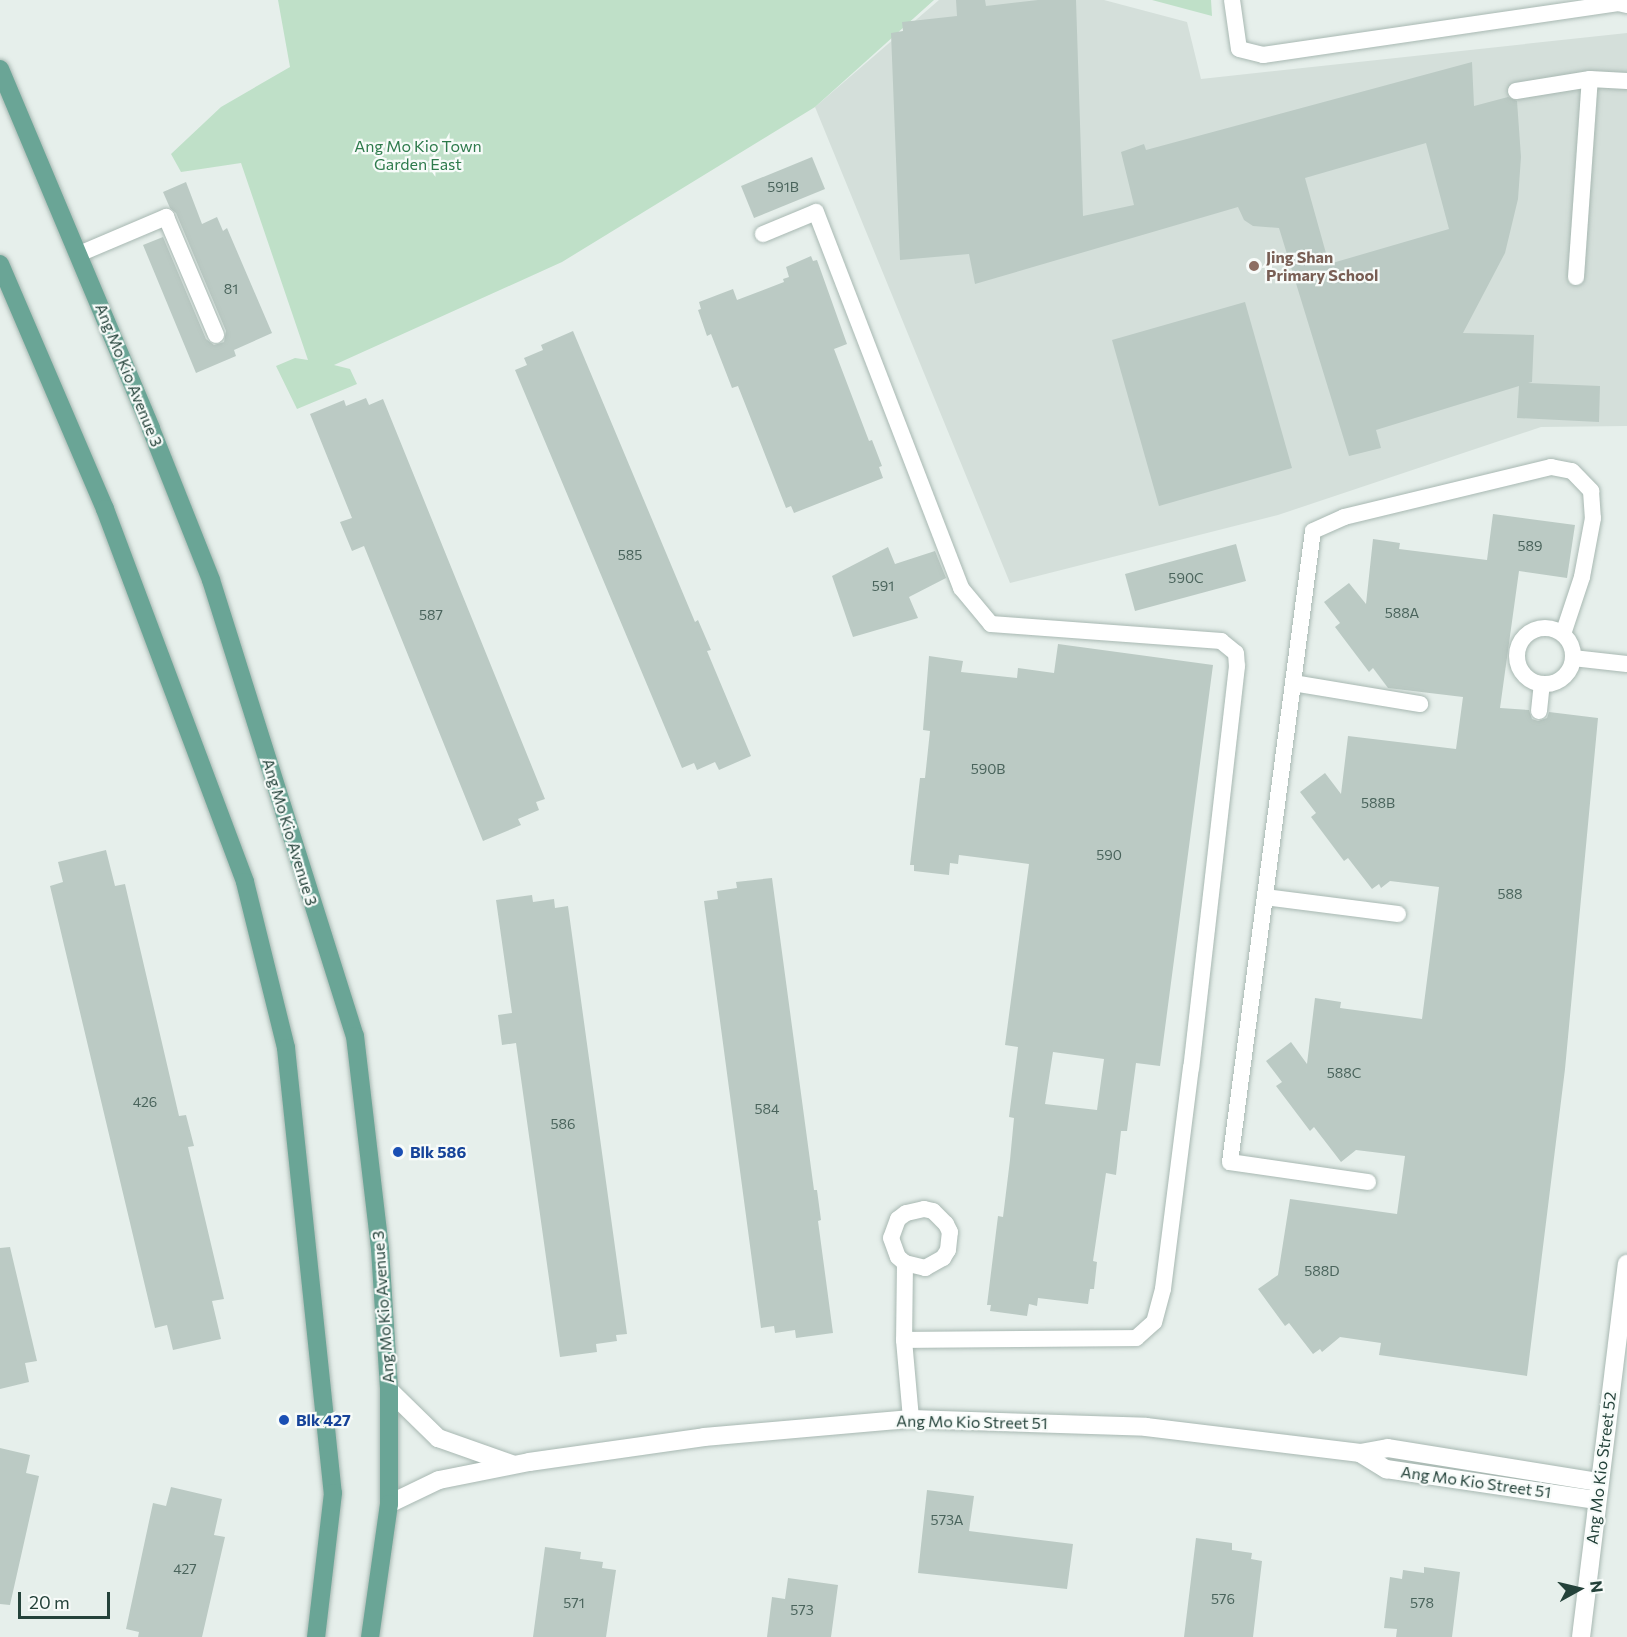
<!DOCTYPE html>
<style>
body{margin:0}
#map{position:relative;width:1627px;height:1637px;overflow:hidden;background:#e6efeb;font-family:Commissioner,sans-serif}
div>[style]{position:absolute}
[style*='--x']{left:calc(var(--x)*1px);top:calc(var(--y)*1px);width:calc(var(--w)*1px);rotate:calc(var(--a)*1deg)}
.built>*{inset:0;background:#d4dfda}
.green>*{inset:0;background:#bfe0c8}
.building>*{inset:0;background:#bbcac4}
.roads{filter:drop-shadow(0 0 2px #a8b8b2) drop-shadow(0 0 2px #a8b8b2)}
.lane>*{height:16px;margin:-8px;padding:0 8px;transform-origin:8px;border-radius:8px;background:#fff}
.lane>.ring{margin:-8px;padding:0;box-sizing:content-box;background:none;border:16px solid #fff;border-radius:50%}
.street>*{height:18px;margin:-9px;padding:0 9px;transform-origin:9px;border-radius:9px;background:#fff}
.primary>*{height:18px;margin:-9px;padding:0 9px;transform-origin:9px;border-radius:9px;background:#6aa596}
.dots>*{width:16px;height:16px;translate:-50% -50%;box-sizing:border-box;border:3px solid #f7fbf9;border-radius:50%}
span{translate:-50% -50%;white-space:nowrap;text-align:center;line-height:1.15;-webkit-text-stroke:4.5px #f7fbf9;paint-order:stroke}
.number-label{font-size:14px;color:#4a645c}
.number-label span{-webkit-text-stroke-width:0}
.park-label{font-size:16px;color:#2d7a4b}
.education-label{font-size:16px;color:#785e54;font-weight:700}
.left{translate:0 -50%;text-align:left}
.street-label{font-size:16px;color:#24423a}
.transit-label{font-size:16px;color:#164399;font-weight:700}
.north{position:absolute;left:1549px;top:1559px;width:60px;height:60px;-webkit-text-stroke:4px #f7fbf9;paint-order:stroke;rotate:82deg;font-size:16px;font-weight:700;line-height:24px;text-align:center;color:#24423a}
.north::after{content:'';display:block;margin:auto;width:21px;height:27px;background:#24423a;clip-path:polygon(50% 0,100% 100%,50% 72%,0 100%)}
.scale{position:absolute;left:18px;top:1592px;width:92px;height:27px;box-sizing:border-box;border:3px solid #24423a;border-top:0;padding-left:8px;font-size:18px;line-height:21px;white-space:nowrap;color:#24423a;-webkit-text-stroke:4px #f7fbf9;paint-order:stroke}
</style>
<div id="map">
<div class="built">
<div style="clip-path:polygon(939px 0,1104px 0,1187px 22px,1201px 79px,1627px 33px,1627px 426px,1541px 427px,1278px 515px,1010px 583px,815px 107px)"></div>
</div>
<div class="green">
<div style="clip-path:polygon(278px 0,934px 0,815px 107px,562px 262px,334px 365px,350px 369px,357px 384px,297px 409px,276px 366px,295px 358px,308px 360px,241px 163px,181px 172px,171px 154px,221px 107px,290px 67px)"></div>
<div style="clip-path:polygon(1152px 0,1211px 0,1212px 16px)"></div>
</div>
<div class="building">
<div style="clip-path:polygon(evenodd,956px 0,985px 0,986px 6px,1038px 0,1076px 0,1083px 216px,1134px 205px,1121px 152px,1144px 144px,1146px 150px,1472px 62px,1474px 106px,1508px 97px,1517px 101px,1521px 157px,1518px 199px,1505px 253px,1463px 333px,1534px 335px,1532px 382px,1528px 383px,1600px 386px,1599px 422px,1517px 418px,1519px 386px,1376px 430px,1381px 448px,1349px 456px,1279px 228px,1253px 226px,1244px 220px,1238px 207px,975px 284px,969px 254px,900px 260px,891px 33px,903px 31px,902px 22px,957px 16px,956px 0,1426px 143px,1449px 229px,1329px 264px,1305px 178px,1426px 143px)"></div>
<div style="clip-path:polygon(812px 157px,825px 189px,754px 218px,741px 186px)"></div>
<div style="clip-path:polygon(186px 182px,202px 224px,217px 217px,223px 231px,227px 228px,272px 333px,234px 350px,236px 356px,196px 373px,143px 245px,163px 237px,206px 339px,214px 345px,224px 342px,226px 331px,176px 213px,170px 208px,163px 192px)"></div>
<div style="clip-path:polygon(811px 256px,813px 261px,817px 260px,847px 344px,834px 349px,869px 441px,872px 440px,882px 466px,879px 467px,883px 478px,794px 513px,791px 506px,786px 508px,738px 386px,732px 388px,711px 334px,707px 336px,698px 310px,701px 309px,699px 302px,733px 289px,737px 300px,784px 282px,783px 279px,789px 277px,786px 267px)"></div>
<div style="clip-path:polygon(1245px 302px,1292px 468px,1159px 506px,1112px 340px)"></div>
<div style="clip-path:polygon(573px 331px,695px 622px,698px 620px,711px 650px,707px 651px,751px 756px,719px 770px,715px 762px,697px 770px,694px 763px,682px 768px,515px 370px,527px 365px,524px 358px,543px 350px,541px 345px)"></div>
<div style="clip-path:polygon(366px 398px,369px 405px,383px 399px,545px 799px,536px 802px,539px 810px,518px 819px,521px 825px,483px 841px,364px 546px,352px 551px,340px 522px,352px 518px,310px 414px,344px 400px,346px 406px)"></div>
<div style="clip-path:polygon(1493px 514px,1575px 525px,1567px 578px,1519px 571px,1500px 708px,1529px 710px,1532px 719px,1538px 721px,1547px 718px,1549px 712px,1598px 718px,1565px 1069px,1527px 1376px,1379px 1355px,1381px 1343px,1340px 1337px,1322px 1352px,1320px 1349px,1313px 1354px,1289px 1323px,1285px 1326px,1258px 1289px,1278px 1275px,1290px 1199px,1397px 1214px,1405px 1156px,1356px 1150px,1341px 1162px,1314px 1127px,1310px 1131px,1276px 1086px,1282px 1082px,1266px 1061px,1291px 1042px,1307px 1064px,1315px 998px,1341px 1002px,1340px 1008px,1422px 1019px,1439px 887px,1390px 881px,1381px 888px,1379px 884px,1372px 889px,1348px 858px,1344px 861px,1311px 817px,1316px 813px,1300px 792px,1325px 773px,1341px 794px,1348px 736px,1456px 749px,1463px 697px,1388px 688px,1373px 668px,1369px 672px,1335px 627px,1340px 623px,1324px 602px,1349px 583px,1366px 604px,1373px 539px,1400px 543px,1399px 549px,1487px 560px)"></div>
<div style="clip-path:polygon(1236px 544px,1246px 581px,1135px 611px,1125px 574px)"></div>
<div style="clip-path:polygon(888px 547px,895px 564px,935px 551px,946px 578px,909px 597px,918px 618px,853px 637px,832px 576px)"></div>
<div style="clip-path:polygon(evenodd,1058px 644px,1213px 665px,1160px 1066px,1136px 1063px,1127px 1131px,1121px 1131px,1116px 1175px,1106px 1173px,1093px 1261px,1097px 1262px,1094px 1289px,1090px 1289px,1088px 1304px,1038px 1298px,1037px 1306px,1029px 1304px,1027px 1316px,990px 1311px,991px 1305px,987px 1305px,998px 1216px,1003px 1217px,1010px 1160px,1014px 1118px,1009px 1117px,1018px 1047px,1005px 1045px,1029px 864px,959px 855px,958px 864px,950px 863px,949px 875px,914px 871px,914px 865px,910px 865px,920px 778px,925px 778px,930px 731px,923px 730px,929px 656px,963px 661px,961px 672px,1017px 678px,1018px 668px,1054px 673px,1058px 644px,1053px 1052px,1104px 1059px,1097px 1110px,1045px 1104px,1053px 1052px)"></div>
<div style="clip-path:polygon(106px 850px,115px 886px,125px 884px,179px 1116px,186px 1115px,194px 1146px,188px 1147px,224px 1299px,212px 1301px,221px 1339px,173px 1350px,167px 1325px,155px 1328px,50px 886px,63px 882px,58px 862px)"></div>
<div style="clip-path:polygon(772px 878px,814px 1190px,817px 1190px,821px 1220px,818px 1221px,833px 1333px,796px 1338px,795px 1330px,775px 1333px,774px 1326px,761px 1328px,704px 901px,718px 899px,717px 891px,737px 888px,736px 882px)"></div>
<div style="clip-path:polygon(532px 895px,533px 902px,554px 899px,555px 908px,568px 906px,627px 1334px,616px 1335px,617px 1341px,596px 1344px,597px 1352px,560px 1357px,516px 1043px,502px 1045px,498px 1015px,512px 1013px,496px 900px)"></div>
<div style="clip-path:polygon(10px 1247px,37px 1361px,25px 1363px,29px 1382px,0 1389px,0 1248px)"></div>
<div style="clip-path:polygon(0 1448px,30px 1455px,26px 1473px,39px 1476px,10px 1605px,0 1604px)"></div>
<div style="clip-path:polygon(171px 1487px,222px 1499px,214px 1535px,225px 1537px,202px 1637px,138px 1637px,139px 1632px,126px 1629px,153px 1503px,166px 1506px)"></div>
<div style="clip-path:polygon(927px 1490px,974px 1496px,969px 1531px,1073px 1544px,1067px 1589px,918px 1573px)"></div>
<div style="clip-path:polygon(1196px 1538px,1232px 1543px,1232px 1550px,1252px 1553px,1251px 1559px,1262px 1561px,1253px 1637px,1184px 1637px)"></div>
<div style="clip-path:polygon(545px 1547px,581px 1552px,580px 1559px,603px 1562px,602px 1568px,616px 1570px,606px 1637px,533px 1637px)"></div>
<div style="clip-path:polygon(1424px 1567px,1460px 1572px,1452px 1637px,1396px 1637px,1397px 1629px,1384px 1628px,1390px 1577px,1402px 1579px,1403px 1570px,1424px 1573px)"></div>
<div style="clip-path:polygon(788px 1578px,838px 1585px,831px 1637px,767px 1637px,772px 1597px,785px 1599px)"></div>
</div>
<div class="roads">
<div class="lane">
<div style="--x:1232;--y:0;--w:49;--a:81.9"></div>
<div style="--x:1239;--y:49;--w:25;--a:14"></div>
<div style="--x:1263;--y:55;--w:359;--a:-8.3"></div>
<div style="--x:1618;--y:3;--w:9;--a:13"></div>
<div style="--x:1516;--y:91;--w:75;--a:-9.2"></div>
<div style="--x:1590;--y:79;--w:37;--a:3"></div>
<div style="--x:763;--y:234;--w:57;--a:-22.5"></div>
<div style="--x:816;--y:212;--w:403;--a:68.9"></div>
<div style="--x:961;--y:588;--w:47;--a:50.2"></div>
<div style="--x:991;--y:624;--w:231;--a:4.2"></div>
<div style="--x:1221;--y:641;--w:19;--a:39"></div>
<div style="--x:1236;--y:653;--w:13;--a:86"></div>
<div style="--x:1237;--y:666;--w:404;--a:96.5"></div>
<div style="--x:1191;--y:1067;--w:224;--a:97.2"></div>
<div style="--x:1163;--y:1289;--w:34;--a:105"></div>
<div style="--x:1154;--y:1322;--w:24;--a:138"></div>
<div style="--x:1136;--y:1338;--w:232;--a:179.5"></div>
<div style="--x:79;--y:254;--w:95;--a:-23"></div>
<div style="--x:166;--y:217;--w:128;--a:67"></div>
<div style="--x:1576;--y:277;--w:198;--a:-86"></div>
<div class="ring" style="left:1517px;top:628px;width:40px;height:40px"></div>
<div style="--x:1573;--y:658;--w:54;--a:6.3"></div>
<div style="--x:1293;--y:683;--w:129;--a:9.4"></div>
<div style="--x:1539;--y:711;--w:27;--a:-84"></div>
<div style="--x:1265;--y:897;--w:134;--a:7.3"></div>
<div style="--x:1368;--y:1182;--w:139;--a:-171.8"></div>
<div style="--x:1230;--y:1162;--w:636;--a:-82.51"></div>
<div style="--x:1313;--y:531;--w:34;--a:-24"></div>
<div style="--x:1344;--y:517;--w:213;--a:-13.6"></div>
<div style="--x:1551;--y:467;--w:21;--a:11"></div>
<div style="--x:1572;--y:471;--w:28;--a:46"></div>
<div style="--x:1591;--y:491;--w:27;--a:86"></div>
<div style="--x:1593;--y:518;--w:60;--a:100.6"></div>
<div style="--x:1582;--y:577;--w:60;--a:108.4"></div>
<div style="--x:905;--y:1263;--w:21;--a:14"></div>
<div style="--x:925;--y:1268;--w:21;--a:-29"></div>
<div style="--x:943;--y:1258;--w:9;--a:-58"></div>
<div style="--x:948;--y:1250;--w:18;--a:-84"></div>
<div style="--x:950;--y:1232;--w:9;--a:-117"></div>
<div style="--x:946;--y:1224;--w:18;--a:-135"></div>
<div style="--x:933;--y:1211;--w:9;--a:-167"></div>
<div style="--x:924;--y:1209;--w:18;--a:167"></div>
<div style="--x:906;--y:1213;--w:10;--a:143"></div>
<div style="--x:898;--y:1219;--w:20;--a:110"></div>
<div style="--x:891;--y:1238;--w:20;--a:70"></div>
<div style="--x:898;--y:1257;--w:9;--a:41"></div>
<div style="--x:905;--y:1263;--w:77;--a:90.7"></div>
<div style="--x:904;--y:1340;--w:79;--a:84.9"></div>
</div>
<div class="street">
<div style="--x:389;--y:1390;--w:69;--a:44.4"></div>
<div style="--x:438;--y:1438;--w:78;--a:19.4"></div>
<div style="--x:1360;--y:1453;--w:31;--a:32"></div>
<div style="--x:1386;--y:1469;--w:213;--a:8.4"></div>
<div style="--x:389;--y:1504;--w:55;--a:-25.6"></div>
<div style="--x:439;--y:1480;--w:92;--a:-11.3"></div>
<div style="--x:529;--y:1462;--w:177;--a:-8.1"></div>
<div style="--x:704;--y:1437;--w:208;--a:-5"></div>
<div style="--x:911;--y:1419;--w:235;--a:1.9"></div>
<div style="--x:1146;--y:1427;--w:216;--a:6.9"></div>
<div style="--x:1360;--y:1453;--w:28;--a:-10"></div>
<div style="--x:1388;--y:1448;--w:214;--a:9.2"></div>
<div style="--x:1581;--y:1637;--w:376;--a:-83"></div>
</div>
<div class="primary">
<div style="--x:0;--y:69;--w:390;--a:67.2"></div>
<div style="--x:151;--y:429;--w:162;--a:68.3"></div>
<div style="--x:211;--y:580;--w:478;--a:72.5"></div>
<div style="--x:355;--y:1036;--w:214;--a:83.3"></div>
<div style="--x:380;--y:1249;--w:141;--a:86.3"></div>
<div style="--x:389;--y:1390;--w:114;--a:90"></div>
<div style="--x:389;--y:1504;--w:134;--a:98.1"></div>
<div style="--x:0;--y:264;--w:267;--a:66.8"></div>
<div style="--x:105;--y:509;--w:398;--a:69.4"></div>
<div style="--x:245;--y:882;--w:171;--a:76.1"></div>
<div style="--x:286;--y:1048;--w:447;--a:84"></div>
<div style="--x:333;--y:1493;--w:145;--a:96.7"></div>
</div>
</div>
<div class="dots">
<div style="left:1254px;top:266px;background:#8d6e63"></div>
<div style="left:398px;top:1152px;background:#1a4fb4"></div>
<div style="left:284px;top:1420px;background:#1a4fb4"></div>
</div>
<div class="number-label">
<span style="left:783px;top:187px">591B</span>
<span style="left:231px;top:289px">81</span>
<span style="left:1530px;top:546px">589</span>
<span style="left:630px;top:555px">585</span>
<span style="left:1186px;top:578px">590C</span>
<span style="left:883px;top:586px">591</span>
<span style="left:1402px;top:613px">588A</span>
<span style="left:431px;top:615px">587</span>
<span style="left:988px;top:769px">590B</span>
<span style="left:1378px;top:803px">588B</span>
<span style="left:1109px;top:855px">590</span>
<span style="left:1510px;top:894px">588</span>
<span style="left:1344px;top:1073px">588C</span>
<span style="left:145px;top:1102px">426</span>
<span style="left:767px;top:1109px">584</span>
<span style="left:563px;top:1124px">586</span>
<span style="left:1322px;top:1271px">588D</span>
<span style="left:947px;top:1520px">573A</span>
<span style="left:185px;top:1569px">427</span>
<span style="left:1223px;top:1599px">576</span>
<span style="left:574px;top:1603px">571</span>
<span style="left:1422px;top:1603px">578</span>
<span style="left:802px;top:1610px">573</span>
</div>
<div class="park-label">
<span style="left:418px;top:155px">Ang Mo Kio Town<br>Garden East</span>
</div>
<div class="education-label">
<span class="left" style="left:1266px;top:266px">Jing Shan<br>Primary School</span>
</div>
<div class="street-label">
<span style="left:129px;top:375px;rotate:68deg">Ang Mo Kio Avenue 3</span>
<span style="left:290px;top:832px;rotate:73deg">Ang Mo Kio Avenue 3</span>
<span style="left:383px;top:1307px;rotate:-94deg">Ang Mo Kio Avenue 3</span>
<span style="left:972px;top:1422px;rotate:1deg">Ang Mo Kio Street 51</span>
<span style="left:1601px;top:1468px;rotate:-83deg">Ang Mo Kio Street 52</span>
<span style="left:1476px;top:1482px;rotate:8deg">Ang Mo Kio Street 51</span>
</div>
<div class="transit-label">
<span class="left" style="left:410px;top:1152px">Blk 586</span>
<span class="left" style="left:296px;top:1420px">Blk 427</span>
</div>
<div class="north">N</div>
<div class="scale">20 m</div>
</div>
